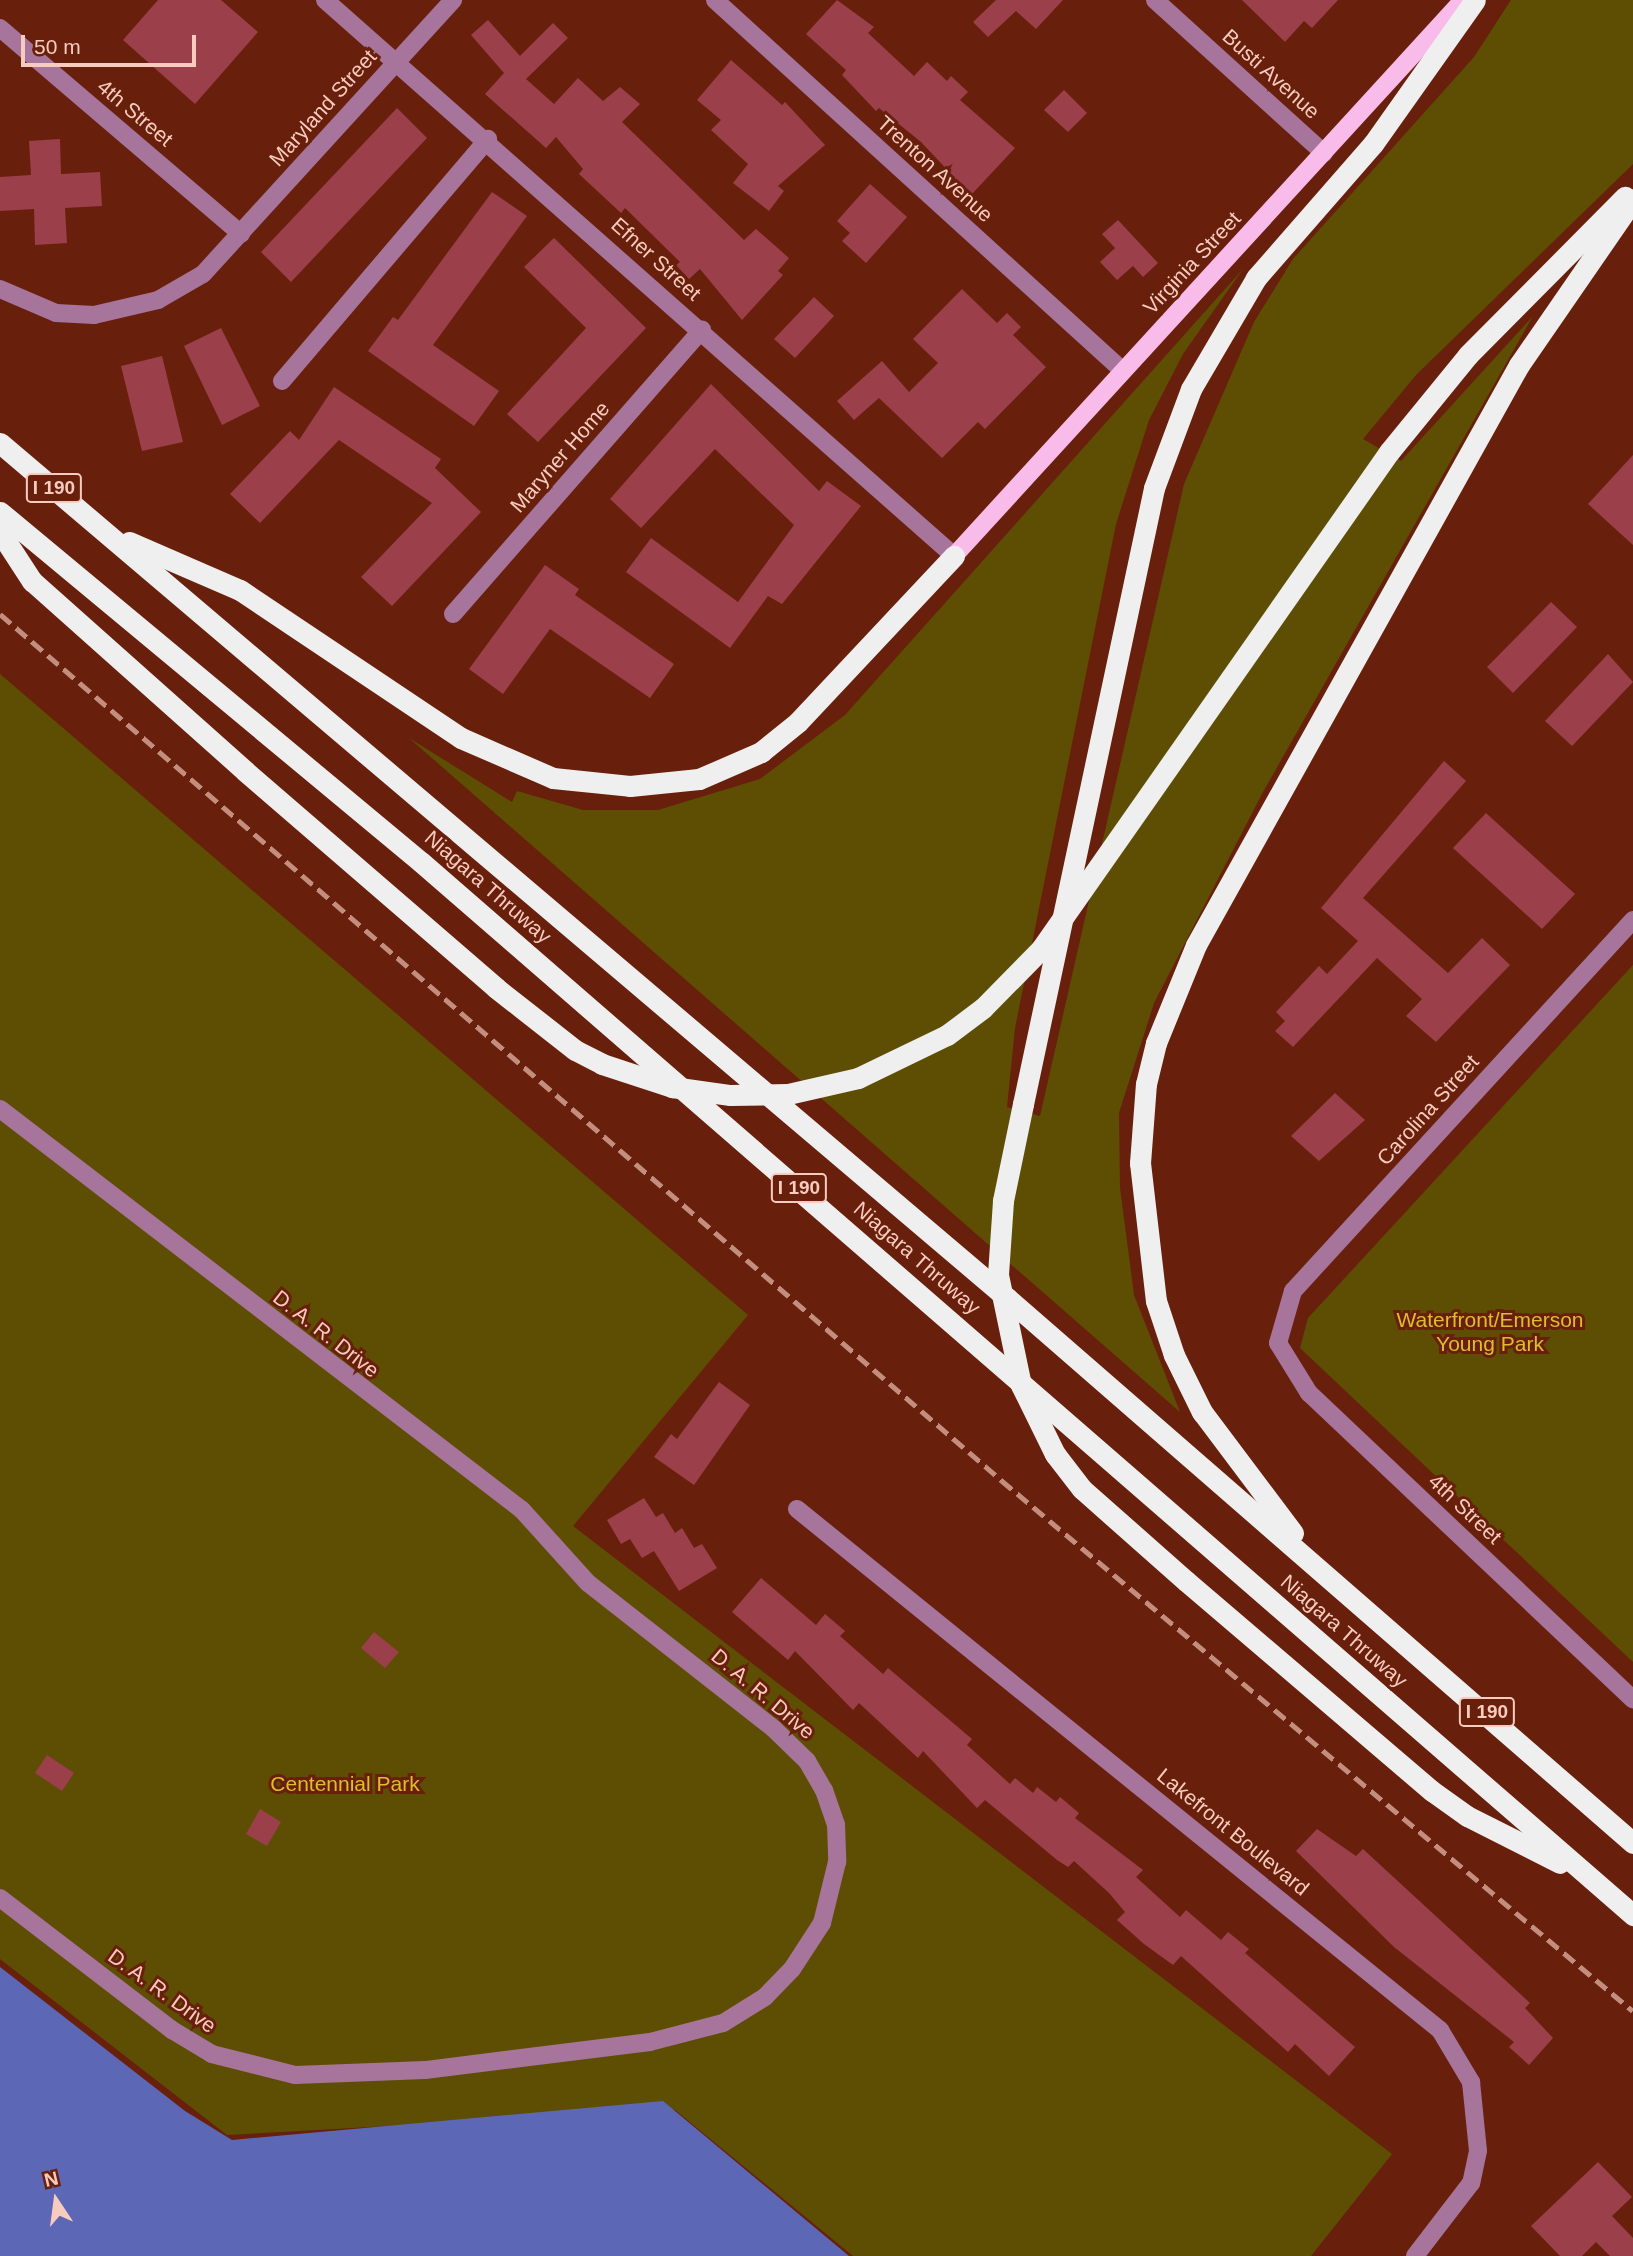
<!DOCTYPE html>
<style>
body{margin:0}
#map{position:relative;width:1633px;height:2256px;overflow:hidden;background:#68200c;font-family:Arial,sans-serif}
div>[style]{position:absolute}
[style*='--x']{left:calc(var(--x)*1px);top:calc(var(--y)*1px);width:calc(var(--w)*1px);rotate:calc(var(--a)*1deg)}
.green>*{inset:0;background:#5e4e03}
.water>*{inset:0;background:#5c67b6}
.building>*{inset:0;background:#9b3f4a}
.minor>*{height:18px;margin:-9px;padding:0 9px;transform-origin:9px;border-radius:9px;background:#a7749b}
.major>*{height:18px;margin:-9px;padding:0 9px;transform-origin:9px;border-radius:9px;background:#f9bbea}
.highway>*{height:21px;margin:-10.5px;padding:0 10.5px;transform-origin:10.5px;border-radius:10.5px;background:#efefef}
.rail>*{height:5px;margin-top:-2.5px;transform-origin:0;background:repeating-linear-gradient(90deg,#c48e7f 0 14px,transparent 0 21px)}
.highway-bridge>*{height:21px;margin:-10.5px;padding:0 10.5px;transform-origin:10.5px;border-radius:10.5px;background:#efefef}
span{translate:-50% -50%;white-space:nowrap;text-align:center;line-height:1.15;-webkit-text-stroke:6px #68200c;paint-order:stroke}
.shield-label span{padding:2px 5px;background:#68200c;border:2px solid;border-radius:5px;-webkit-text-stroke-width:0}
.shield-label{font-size:19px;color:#f8cbbf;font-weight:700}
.street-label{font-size:21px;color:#f8cbbf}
.park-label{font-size:21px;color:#ddbd2d}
.north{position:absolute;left:21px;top:2165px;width:70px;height:70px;-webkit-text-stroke:5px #68200c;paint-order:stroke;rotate:347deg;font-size:19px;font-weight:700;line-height:28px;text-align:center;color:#f8cbbf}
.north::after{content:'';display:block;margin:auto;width:24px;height:32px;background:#f8cbbf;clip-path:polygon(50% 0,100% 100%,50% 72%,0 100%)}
.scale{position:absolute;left:21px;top:35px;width:175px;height:32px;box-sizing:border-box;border:4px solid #f8cbbf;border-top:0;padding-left:9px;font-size:21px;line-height:24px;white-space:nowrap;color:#f8cbbf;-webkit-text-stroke:5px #68200c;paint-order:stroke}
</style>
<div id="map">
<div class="green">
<div style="clip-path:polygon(1511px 0,1633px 0,1633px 164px,1416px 375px,1363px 439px,1401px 461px,1533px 316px,1263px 792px,1154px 1003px,1119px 1113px,1120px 1188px,1134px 1295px,1180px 1412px,409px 738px,512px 802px,517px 791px,583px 810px,658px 810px,760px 779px,845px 715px,1243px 269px,1183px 354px,1149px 420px,1116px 524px,1015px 1028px,1007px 1107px,1040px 1116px,1184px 484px,1254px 322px,1293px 259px,1474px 57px)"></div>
<div style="clip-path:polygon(0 674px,748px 1315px,573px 1526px,1392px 2154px,1311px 2256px,853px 2256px,675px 2110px,227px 2135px,0 1959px)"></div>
<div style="clip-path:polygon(1633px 965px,1633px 1662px,1300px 1348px,1308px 1318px)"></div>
</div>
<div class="water">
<div style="clip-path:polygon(0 1967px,185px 2111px,232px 2140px,663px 2101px,849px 2256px,0 2256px)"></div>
</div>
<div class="building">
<div style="clip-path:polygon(158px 0,221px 0,258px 32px,195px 104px,123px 40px)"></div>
<div style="clip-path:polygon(837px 0,874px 27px,868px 33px,914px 76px,927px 62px,947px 81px,951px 76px,968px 92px,960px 100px,1015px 148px,971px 195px,921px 142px,879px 108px,876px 111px,842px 75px,846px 70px,806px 34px)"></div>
<div style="clip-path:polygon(996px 0,1063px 0,1036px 29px,1016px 11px,988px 37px,973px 22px)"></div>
<div style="clip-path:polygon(1242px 0,1338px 0,1312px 28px,1304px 21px,1285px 42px)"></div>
<div style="clip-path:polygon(488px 20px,520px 56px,553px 23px,568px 38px,526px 79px,554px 104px,578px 78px,603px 101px,620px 87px,640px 104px,622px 122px,744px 240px,756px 229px,789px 258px,778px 271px,783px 275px,742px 320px,700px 269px,689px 279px,676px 265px,680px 262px,625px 208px,621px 213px,579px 174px,583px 169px,556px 137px,546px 148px,485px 94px,504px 73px,471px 35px)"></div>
<div style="clip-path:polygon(731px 60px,782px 105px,785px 102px,825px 145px,778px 186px,784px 191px,769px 211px,733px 183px,748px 164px,711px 130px,721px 120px,697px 100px)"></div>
<div style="clip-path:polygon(1064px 90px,1087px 113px,1068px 132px,1044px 110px)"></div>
<div style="clip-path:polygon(397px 108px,427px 138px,291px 282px,261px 252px)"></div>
<div style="clip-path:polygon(60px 139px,61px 174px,100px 172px,102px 206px,65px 208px,67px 243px,35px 245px,34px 209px,0 211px,0 177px,31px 175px,29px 141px)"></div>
<div style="clip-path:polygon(870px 184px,907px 217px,866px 263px,842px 241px,850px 233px,837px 221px)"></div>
<div style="clip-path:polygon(492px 192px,527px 216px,433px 345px,499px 391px,474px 426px,368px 351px,393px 317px,398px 320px)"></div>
<div style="clip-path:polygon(1118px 220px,1158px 263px,1143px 277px,1133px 266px,1117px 280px,1100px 262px,1115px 248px,1102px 234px)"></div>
<div style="clip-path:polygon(554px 238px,646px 328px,538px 442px,507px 414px,586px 328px,524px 267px)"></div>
<div style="clip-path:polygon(962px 289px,997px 323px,1007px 313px,1021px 327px,1013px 335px,1046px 367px,985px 429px,978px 422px,942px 458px,879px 398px,854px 420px,837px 401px,882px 361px,909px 392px,938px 363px,913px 339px)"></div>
<div style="clip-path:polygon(814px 297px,834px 316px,795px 358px,774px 339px)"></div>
<div style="clip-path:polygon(221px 328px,260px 406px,222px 425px,184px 346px)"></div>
<div style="clip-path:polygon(162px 356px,183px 442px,142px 451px,121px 366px)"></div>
<div style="clip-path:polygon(711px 384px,819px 491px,827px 481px,861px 506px,782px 604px,768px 596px,730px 648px,626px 572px,651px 538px,738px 602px,794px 525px,715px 449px,641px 528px,610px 499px)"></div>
<div style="clip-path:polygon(334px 387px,441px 459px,435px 468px,481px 512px,392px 606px,361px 577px,432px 503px,339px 440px,260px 523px,230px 494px,290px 431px,299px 440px)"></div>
<div style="clip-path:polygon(1633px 455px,1633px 545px,1588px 504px)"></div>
<div style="clip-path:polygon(545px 565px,579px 589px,575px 595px,674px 664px,650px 698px,550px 629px,503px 694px,469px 669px)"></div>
<div style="clip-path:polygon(1551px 602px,1577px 627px,1513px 693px,1487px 667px)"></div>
<div style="clip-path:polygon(1608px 654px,1633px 682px,1572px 746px,1545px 721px)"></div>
<div style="clip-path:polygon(1444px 761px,1466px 781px,1363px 898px,1448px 973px,1482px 938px,1510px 965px,1436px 1042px,1406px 1016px,1422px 999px,1377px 958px,1293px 1047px,1275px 1031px,1285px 1021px,1276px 1012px,1319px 966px,1327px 974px,1358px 941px,1321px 908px)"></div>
<div style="clip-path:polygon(1486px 813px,1575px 894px,1542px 929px,1453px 848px)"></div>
<div style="clip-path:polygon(1335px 1093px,1365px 1120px,1319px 1161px,1291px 1136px)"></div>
<div style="clip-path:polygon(719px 1382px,750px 1405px,694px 1485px,654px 1457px,671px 1434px,677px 1439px)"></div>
<div style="clip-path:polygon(644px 1498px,656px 1517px,663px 1513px,675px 1533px,682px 1528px,694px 1548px,702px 1544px,717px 1568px,679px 1591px,654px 1551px,642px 1558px,630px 1539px,621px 1544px,607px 1520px)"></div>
<div style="clip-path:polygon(761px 1578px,816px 1625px,825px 1614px,845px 1631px,840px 1636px,883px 1674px,888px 1668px,972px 1739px,967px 1745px,1010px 1784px,1015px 1778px,1033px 1793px,1037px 1787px,1056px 1802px,1060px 1797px,1079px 1813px,1075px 1818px,1143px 1870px,1136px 1877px,1180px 1917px,1186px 1910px,1221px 1940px,1228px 1932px,1249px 1949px,1245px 1953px,1355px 2047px,1329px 2076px,1295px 2044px,1288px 2052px,1181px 1956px,1173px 1965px,1144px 1944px,1117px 1920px,1125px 1912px,1109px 1893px,1074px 1861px,1068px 1867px,1057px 1860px,985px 1800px,977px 1808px,923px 1751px,918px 1758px,859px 1703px,853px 1710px,795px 1651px,788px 1660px,732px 1612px)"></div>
<div style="clip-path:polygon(374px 1632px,399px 1652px,385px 1668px,361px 1648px)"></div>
<div style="clip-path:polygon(47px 1755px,74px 1773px,62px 1791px,35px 1773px)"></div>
<div style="clip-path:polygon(260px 1809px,281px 1822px,267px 1846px,246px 1834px)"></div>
<div style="clip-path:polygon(1317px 1829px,1356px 1856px,1363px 1849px,1530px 2003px,1525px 2008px,1553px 2038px,1529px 2065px,1509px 2047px,1514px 2042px,1394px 1947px,1296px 1851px)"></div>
<div style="clip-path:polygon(1598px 2162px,1632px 2197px,1612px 2216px,1633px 2238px,1633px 2256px,1610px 2256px,1596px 2242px,1582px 2256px,1560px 2256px,1531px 2226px)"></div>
</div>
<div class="minor">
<div style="--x:325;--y:0;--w:840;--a:41.47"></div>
<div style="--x:715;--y:0;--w:551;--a:42.28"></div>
<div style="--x:1155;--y:0;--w:228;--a:42.2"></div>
<div style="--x:0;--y:28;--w:317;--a:40.5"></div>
<div style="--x:0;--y:289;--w:61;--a:23.2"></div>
<div style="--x:56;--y:313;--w:38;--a:3"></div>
<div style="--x:94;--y:315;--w:66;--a:-13.2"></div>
<div style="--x:158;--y:300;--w:52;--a:-30"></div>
<div style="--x:203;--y:274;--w:371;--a:-47.6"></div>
<div style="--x:282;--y:381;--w:318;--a:-49.6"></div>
<div style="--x:453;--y:614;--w:378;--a:-48.8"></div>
<div style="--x:1633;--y:920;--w:503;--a:132.5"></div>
<div style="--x:1293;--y:1291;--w:54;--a:106.1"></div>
<div style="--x:1278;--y:1343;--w:59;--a:58.2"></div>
<div style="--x:1309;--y:1393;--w:446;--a:43.4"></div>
<div style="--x:0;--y:1109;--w:658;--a:37.53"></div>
<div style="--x:522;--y:1510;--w:98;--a:47.9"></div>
<div style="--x:588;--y:1583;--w:236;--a:38.1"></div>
<div style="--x:774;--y:1729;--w:46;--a:44.1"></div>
<div style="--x:807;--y:1761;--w:34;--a:60"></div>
<div style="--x:824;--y:1790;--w:36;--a:71"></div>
<div style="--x:836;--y:1824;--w:38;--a:88"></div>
<div style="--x:837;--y:1862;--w:63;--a:103.8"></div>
<div style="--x:822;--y:1923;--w:55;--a:123.1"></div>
<div style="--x:792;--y:1969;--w:39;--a:134"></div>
<div style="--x:765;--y:1997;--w:49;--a:148.2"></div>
<div style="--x:723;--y:2023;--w:75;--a:165.4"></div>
<div style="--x:650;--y:2042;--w:227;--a:172.9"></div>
<div style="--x:425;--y:2070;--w:130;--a:177.8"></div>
<div style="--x:295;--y:2075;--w:86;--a:-165.8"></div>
<div style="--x:212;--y:2054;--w:47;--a:-149"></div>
<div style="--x:172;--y:2030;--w:217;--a:-142.5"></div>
<div style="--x:797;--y:1509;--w:828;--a:39.02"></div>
<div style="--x:1440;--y:2030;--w:61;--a:59.2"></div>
<div style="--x:1471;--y:2082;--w:69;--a:84.2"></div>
<div style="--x:1478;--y:2151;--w:33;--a:102"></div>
<div style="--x:1471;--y:2183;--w:92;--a:127.5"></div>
</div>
<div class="major">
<div style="--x:954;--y:556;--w:754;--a:-47.53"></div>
</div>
<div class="highway">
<div style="--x:0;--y:443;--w:1321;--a:40.33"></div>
<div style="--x:1007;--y:1298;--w:830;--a:41.04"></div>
<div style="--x:1389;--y:452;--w:125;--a:-50.8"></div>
<div style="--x:1468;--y:355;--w:223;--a:-45.2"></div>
<div style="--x:0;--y:512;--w:547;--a:39.74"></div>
<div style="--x:421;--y:862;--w:1606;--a:40.98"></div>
<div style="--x:0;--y:532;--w:59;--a:56.9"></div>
<div style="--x:32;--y:581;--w:285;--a:41.7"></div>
<div style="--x:129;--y:542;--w:121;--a:23.4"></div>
<div style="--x:240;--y:590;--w:266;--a:33.8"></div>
<div style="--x:461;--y:738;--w:100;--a:23.5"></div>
<div style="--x:553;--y:778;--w:77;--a:5.9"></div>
<div style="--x:630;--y:786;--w:69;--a:-5.8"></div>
<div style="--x:699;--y:779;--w:68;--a:-23.5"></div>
<div style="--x:761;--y:752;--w:48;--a:-39"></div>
<div style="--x:798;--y:722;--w:228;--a:-46.8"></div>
<div style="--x:1023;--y:1104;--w:630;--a:-77.99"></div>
<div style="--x:1154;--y:488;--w:106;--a:-69.5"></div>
<div style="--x:1191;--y:389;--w:129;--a:-59.6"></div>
<div style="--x:1256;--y:278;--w:178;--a:-48.9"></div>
<div style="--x:1373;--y:144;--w:176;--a:-54.7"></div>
<div style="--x:1293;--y:1533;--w:151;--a:-126.9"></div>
<div style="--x:1202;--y:1412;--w:64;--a:-116.2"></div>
<div style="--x:1174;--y:1355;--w:57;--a:-108.4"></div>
<div style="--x:1156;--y:1301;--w:139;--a:-96.6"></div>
<div style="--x:1140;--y:1163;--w:79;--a:-85.7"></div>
<div style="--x:1146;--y:1084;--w:42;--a:-76.3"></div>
<div style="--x:1156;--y:1043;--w:106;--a:-67.8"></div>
<div style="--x:1196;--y:945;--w:664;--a:-60.89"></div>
<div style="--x:1519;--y:365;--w:201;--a:-55.4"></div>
<div style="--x:1186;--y:1581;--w:323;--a:40.5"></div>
<div style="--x:1432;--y:1791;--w:43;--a:35.5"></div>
<div style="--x:1467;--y:1816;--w:104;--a:26.8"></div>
</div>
<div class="rail">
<div style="--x:0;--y:614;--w:1324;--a:40.86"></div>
<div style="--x:1001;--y:1480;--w:825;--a:40.04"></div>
</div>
<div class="highway-bridge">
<div style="--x:245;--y:771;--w:332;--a:40.8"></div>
<div style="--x:496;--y:988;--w:100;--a:38.1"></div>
<div style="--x:575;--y:1050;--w:30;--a:27"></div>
<div style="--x:602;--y:1064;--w:74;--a:18.2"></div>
<div style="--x:672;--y:1087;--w:59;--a:7.9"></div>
<div style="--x:730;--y:1095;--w:58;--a:-1"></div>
<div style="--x:788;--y:1094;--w:72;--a:-12.9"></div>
<div style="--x:858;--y:1078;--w:99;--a:-25.8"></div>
<div style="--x:947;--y:1035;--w:45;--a:-36.9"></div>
<div style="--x:983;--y:1008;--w:83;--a:-45.5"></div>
<div style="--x:1041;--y:949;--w:607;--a:-55"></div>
<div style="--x:1023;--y:1104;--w:99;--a:101.7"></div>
<div style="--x:1003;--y:1201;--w:74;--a:93.9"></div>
<div style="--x:998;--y:1275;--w:112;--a:78.2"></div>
<div style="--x:1021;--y:1385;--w:77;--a:63.8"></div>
<div style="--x:1055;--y:1454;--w:44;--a:52.4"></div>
<div style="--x:1082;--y:1489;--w:139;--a:41.5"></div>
</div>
<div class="shield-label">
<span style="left:54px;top:488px">I 190</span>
<span style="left:799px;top:1188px">I 190</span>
<span style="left:1487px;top:1712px">I 190</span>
</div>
<div class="street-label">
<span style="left:1271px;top:74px;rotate:42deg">Busti Avenue</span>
<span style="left:323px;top:108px;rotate:-48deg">Maryland Street</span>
<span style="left:135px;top:113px;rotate:40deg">4th Street</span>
<span style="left:935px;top:169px;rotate:42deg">Trenton Avenue</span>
<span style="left:656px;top:259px;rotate:42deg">Efner Street</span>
<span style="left:1192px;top:263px;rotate:-47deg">Virginia Street</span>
<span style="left:560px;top:457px;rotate:-49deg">Maryner Home</span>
<span style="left:488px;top:887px;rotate:41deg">Niagara Thruway</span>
<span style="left:1428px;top:1110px;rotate:-48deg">Carolina Street</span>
<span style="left:917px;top:1258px;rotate:41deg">Niagara Thruway</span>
<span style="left:326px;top:1334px;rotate:38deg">D. A. R. Drive</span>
<span style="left:1465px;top:1509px;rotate:43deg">4th Street</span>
<span style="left:1344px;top:1631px;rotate:41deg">Niagara Thruway</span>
<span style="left:763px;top:1694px;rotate:40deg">D. A. R. Drive</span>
<span style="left:1233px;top:1832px;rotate:39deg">Lakefront Boulevard</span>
<span style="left:162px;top:1991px;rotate:36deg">D. A. R. Drive</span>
</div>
<div class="park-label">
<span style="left:1490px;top:1332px">Waterfront/Emerson<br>Young Park</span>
<span style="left:345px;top:1784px">Centennial Park</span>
</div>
<div class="north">N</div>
<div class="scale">50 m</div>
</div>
